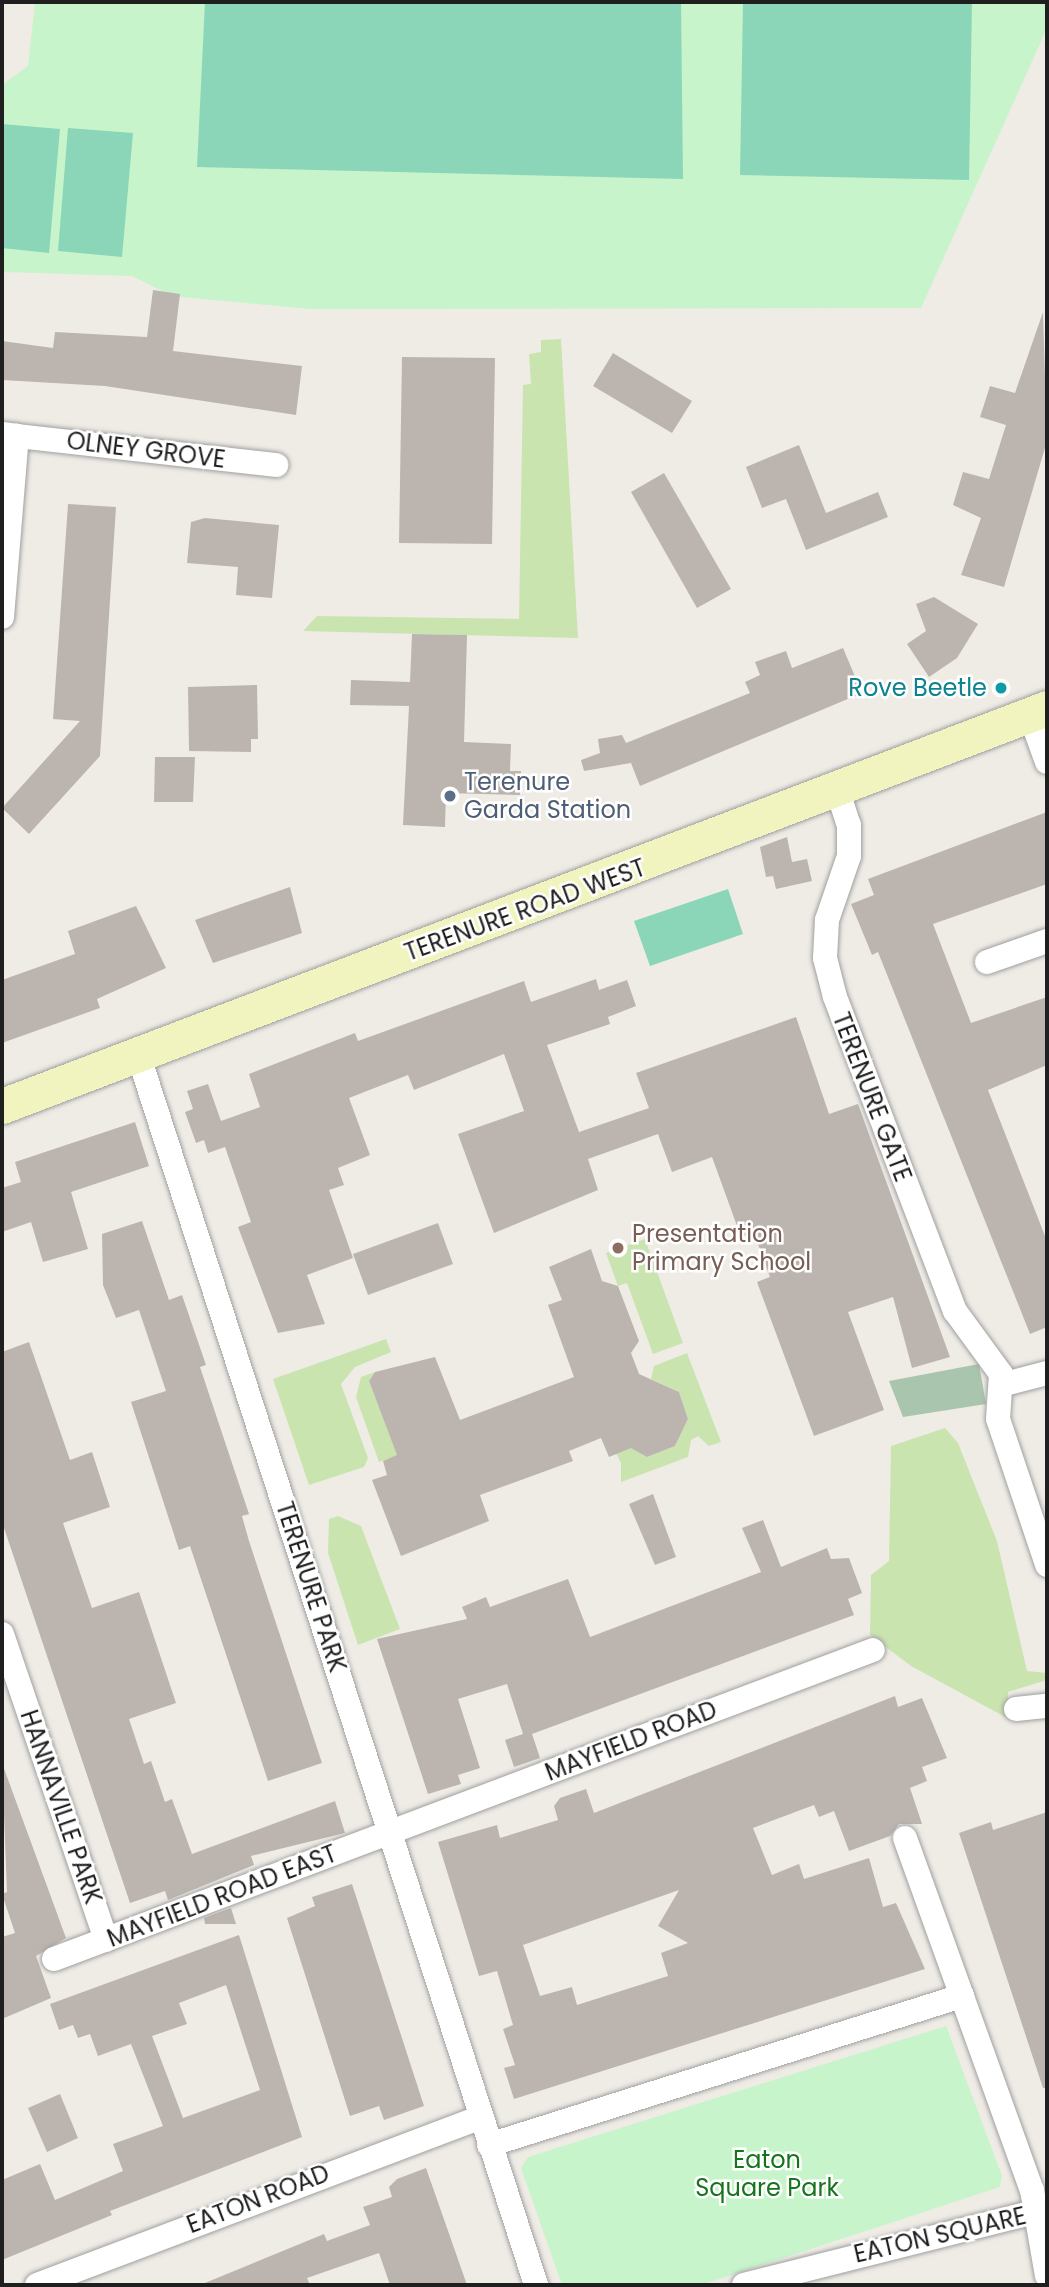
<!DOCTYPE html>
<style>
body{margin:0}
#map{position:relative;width:1049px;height:2287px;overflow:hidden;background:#efece6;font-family:Poppins,sans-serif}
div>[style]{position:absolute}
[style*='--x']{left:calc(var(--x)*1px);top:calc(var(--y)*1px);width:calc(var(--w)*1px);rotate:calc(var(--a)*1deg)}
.grass>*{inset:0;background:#cae4b0}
.cemetery>*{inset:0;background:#a9c5ad}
.park>*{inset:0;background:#c7f4ca}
.pitch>*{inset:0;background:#8bd6b9}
.building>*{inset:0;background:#bcb5af}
.roads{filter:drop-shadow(0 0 2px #a0a0a0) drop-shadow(0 0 2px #a0a0a0)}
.minor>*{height:24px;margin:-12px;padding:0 12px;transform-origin:12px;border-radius:12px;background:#fff}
.secondary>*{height:35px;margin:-17.5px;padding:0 17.5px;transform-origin:17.5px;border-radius:17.5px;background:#f1f4be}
.dots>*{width:19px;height:19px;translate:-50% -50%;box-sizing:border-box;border:4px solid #fff;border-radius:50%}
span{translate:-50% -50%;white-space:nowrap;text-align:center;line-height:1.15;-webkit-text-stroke:5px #fff;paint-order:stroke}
.street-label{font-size:24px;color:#1f1f1f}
.culture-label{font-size:24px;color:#0d838f}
.right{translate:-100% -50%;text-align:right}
.service-label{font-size:24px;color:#4e5e75}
.left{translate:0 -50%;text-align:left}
.education-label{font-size:24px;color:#785e54}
.park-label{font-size:24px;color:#16741d}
.frame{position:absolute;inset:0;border:4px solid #1f1f1f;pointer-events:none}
</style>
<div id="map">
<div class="grass">
<div style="clip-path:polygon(561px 339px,578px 638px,303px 631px,317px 616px,519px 619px,523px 385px,531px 384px,529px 354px,541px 352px,541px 340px)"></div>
<div style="clip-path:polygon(645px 1239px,683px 1343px,653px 1354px,627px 1283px,618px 1286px,606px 1253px)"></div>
<div style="clip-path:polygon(386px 1339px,391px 1352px,355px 1367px,341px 1384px,368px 1458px,364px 1467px,309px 1485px,273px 1379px)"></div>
<div style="clip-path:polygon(687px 1353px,721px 1442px,709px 1446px,698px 1436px,691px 1440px,688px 1457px,621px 1482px,621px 1463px,604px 1430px,647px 1457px,675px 1446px,688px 1419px,679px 1392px,651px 1379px,654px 1366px)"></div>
<div style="clip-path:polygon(375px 1372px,369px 1381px,391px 1438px,408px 1452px,379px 1462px,356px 1397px,361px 1377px)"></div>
<div style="clip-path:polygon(945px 1428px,958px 1443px,997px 1541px,1027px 1671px,1047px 1673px,1047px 1680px,1008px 1692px,1007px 1718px,911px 1666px,870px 1635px,871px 1575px,889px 1561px,891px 1446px)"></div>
<div style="clip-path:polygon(338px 1516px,361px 1526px,400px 1629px,358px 1645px,328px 1553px,329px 1519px)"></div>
</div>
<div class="cemetery">
<div style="clip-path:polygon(979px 1364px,986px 1404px,903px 1417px,889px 1381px)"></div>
</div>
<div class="park">
<div style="clip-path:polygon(35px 2px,1047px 2px,1047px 28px,921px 308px,310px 309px,172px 296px,132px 276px,2px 272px,2px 85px,28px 66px)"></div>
<div style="clip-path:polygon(946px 2026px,1002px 2176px,1000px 2187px,701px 2285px,562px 2285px,521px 2168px,528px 2157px)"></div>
</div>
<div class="pitch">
<div style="clip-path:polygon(205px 2px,681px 2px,683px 179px,197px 167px)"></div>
<div style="clip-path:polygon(743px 2px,972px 2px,969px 180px,740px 175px)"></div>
<div style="clip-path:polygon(2px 124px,60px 129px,49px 253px,2px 248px)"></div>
<div style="clip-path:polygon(68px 128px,133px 133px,122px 257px,58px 251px)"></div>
<div style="clip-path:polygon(728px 889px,743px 934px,650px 966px,634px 921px)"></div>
</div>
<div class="building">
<div style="clip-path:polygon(153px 290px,180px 294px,173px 351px,302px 366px,296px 415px,105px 386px,2px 380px,2px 341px,53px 348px,55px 332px,147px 337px)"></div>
<div style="clip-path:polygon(1043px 312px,1047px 441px,1004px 587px,961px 575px,981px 518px,953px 505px,963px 472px,989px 479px,1006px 425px,980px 417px,990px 386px,1015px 393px)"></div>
<div style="clip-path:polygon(613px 353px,692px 401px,672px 433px,593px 386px)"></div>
<div style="clip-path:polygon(402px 357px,495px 358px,492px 544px,399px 543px)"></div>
<div style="clip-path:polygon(799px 445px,826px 513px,878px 492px,888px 517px,806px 550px,786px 499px,762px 508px,746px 467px)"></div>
<div style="clip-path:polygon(664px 473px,731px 589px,697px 608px,631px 492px)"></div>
<div style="clip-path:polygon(68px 504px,116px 507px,100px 756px,29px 834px,2px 808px,80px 721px,53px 719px)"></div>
<div style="clip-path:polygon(205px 518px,279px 525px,272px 598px,236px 595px,238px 567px,187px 563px,191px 522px)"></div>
<div style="clip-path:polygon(934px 597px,978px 624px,957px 658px,929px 677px,907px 644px,926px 631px,916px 604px)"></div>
<div style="clip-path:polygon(412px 634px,467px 635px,464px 742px,511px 744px,510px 771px,521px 771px,520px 795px,446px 793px,445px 827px,403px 825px,409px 706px,350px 705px,351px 680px,410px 682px)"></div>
<div style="clip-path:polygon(843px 648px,862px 693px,640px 786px,631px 763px,584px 771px,581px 760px,600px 753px,598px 739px,622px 735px,626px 743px,750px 693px,745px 682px,760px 675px,755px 662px,786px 651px,792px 668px)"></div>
<div style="clip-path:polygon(257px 685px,258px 739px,251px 739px,251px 752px,189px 751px,188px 687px)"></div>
<div style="clip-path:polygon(155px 757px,195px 757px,193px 802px,154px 802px)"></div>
<div style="clip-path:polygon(1047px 812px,1047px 884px,933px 924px,971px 1023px,1047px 997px,1047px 1065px,988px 1090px,1047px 1241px,1047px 1327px,1030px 1334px,878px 952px,872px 955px,851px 904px,874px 895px,868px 879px)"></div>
<div style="clip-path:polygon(787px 837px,792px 862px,807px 859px,812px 881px,776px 889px,773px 876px,766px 877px,760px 847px)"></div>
<div style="clip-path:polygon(290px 887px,302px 933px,213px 963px,195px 920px)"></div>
<div style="clip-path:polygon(136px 906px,166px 968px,97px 999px,100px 1008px,2px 1043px,2px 980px,75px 954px,68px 931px)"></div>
<div style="clip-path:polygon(596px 979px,599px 990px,627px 980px,636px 1006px,608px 1017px,610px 1024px,547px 1045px,579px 1132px,649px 1108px,636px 1073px,796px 1017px,829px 1114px,858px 1104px,950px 1357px,912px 1368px,893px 1297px,848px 1312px,884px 1410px,814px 1436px,757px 1282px,770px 1277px,754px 1233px,741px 1237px,712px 1157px,672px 1172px,658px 1134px,588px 1159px,598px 1190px,494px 1233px,458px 1134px,524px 1111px,504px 1054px,414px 1090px,408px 1075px,349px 1098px,370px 1155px,338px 1168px,344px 1185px,329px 1190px,353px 1258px,307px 1275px,325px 1324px,278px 1333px,238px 1227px,251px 1222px,225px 1147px,208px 1153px,204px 1140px,196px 1143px,185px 1112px,193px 1109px,187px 1091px,208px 1084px,221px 1121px,260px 1107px,249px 1074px,355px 1033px,358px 1041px,524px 981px,531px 1002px)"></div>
<div style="clip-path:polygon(135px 1122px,149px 1166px,71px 1192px,88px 1249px,43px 1262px,31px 1222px,2px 1232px,2px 1188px,21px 1182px,15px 1162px)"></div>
<div style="clip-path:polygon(142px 1221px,169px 1300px,182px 1295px,206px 1365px,200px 1367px,249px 1514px,242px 1516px,249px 1541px,322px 1763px,268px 1781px,190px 1546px,179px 1550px,131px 1402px,166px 1391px,139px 1310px,116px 1318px,103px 1285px,102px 1234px)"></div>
<div style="clip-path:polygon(438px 1223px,453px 1264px,368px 1295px,353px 1254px)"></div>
<div style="clip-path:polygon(591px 1249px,602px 1281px,618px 1286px,639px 1341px,631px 1353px,639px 1374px,679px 1392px,688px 1419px,675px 1446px,647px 1457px,631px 1448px,609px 1457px,601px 1438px,569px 1451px,573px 1461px,480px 1495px,489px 1521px,401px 1556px,372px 1480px,387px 1475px,383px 1461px,397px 1455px,369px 1381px,375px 1372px,435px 1357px,460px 1420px,574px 1377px,548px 1305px,562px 1300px,549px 1267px)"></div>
<div style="clip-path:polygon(29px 1342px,70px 1460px,92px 1452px,110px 1507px,63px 1523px,92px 1608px,139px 1592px,176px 1703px,129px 1719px,144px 1764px,151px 1761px,165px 1802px,172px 1799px,192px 1854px,335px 1801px,345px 1833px,251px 1856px,254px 1865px,168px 1900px,165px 1891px,130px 1903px,2px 1522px,2px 1352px)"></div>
<div style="clip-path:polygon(653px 1494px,676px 1557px,655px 1565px,629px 1504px)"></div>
<div style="clip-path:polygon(763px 1520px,781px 1567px,827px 1548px,831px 1559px,849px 1558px,862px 1593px,848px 1599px,854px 1615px,532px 1734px,540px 1758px,514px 1767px,505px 1740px,523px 1734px,507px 1684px,458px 1699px,480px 1768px,458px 1775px,461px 1784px,428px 1794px,377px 1639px,467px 1619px,462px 1607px,486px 1597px,490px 1607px,568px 1579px,590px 1637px,761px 1572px,742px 1528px)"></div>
<div style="clip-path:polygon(evenodd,895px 1696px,898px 1707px,922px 1698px,947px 1758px,922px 1767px,927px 1781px,910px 1788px,922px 1824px,899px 1824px,890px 1836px,849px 1851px,834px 1811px,819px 1817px,814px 1805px,753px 1828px,772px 1875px,799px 1864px,804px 1879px,869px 1858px,883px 1907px,896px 1903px,925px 1969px,514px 2099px,504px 2068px,515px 2065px,503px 2029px,513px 2025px,497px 1971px,479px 1976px,438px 1842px,497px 1825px,500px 1838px,558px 1820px,554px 1806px,560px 1798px,586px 1789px,594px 1813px,895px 1696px,679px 1890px,658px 1926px,688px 1943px,661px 1953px,668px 1976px,577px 2005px,572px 1987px,540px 1996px,523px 1945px,679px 1890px)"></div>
<div style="clip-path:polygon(2px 1763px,66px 1938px,36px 1956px,51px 1998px,2px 2019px,2px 1937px,15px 1933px,2px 1894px,7px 1892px)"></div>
<div style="clip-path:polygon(1047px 1812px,1047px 2088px,1043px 2088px,959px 1833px,991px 1822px,993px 1830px)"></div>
<div style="clip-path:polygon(352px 1884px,424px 2106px,384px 2120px,379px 2106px,350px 2116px,287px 1918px,315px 1906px,312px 1897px)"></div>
<div style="clip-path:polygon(231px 1908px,236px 1924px,205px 1924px,204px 1918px)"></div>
<div style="clip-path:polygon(evenodd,239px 1935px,302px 2137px,110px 2211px,112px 2215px,2px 2260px,2px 2180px,40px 2164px,55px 2200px,123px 2171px,113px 2144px,163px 2126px,131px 2044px,98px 2056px,90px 2034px,78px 2038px,73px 2025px,59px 2030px,50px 2004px,239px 1935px,226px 1985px,260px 2090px,183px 2118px,152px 2036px,187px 2024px,179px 2003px,226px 1985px)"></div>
<div style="clip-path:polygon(60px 2094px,78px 2138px,47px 2152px,28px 2108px)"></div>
<div style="clip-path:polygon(426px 2168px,467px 2285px,390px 2285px,379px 2253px,307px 2278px,310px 2285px,200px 2285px,324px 2234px,327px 2241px,370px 2225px,363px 2207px,392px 2197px,389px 2187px,397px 2179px)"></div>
</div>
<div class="roads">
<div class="minor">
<div style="--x:17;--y:436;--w:261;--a:6.4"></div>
<div style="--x:2;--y:617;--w:182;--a:-85.3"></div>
<div style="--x:17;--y:436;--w:15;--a:-172"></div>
<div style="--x:1030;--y:715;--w:50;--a:70.1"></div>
<div style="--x:838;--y:792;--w:35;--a:72"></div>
<div style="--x:849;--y:825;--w:31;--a:90"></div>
<div style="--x:849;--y:856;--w:68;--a:109"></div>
<div style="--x:827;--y:920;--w:38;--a:93"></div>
<div style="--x:825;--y:958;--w:40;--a:75.6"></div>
<div style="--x:835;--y:997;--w:336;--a:69.1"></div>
<div style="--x:955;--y:1311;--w:78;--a:53.9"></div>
<div style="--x:1001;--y:1374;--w:45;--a:93.8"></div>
<div style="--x:998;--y:1419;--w:154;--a:71.4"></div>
<div style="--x:987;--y:962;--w:64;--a:-19.3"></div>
<div style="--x:139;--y:1057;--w:1291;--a:72.08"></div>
<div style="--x:1001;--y:1385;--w:48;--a:-14.6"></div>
<div style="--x:2;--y:1634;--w:323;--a:71.2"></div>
<div style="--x:1016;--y:1709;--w:31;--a:-6"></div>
<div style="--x:905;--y:1838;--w:374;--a:70.2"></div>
<div style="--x:1032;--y:2190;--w:87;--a:80.1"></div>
<div style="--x:54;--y:1959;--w:875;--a:-20.67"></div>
<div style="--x:489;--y:2145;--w:496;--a:-17.5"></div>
<div style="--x:37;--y:2285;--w:473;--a:-20.7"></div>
<div style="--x:744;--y:2285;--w:303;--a:-14.1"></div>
</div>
<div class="secondary">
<div style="--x:2;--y:1106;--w:1118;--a:-20.85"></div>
</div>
</div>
<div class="dots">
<div style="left:1001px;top:688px;background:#0f9aa8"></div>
<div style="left:450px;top:796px;background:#5c6f8a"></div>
<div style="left:618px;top:1248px;background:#8d6e63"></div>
</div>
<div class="street-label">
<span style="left:146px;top:450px;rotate:7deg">OLNEY GROVE</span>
<span style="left:525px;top:910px;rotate:-20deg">TERENURE ROAD WEST</span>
<span style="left:872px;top:1097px;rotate:69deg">TERENURE GATE</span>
<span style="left:311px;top:1587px;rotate:72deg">TERENURE PARK</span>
<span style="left:631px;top:1741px;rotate:-21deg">MAYFIELD ROAD</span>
<span style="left:61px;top:1807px;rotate:71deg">HANNAVILLE PARK</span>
<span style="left:222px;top:1896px;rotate:-21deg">MAYFIELD ROAD EAST</span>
<span style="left:258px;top:2199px;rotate:-21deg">EATON ROAD</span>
<span style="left:940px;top:2235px;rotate:-13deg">EATON SQUARE</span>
</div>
<div class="culture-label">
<span class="right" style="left:987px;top:688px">Rove Beetle</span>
</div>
<div class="service-label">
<span class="left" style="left:464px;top:796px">Terenure<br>Garda Station</span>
</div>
<div class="education-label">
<span class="left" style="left:632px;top:1248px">Presentation<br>Primary School</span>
</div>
<div class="park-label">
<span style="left:767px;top:2174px">Eaton<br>Square Park</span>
</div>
<div class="frame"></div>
</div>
